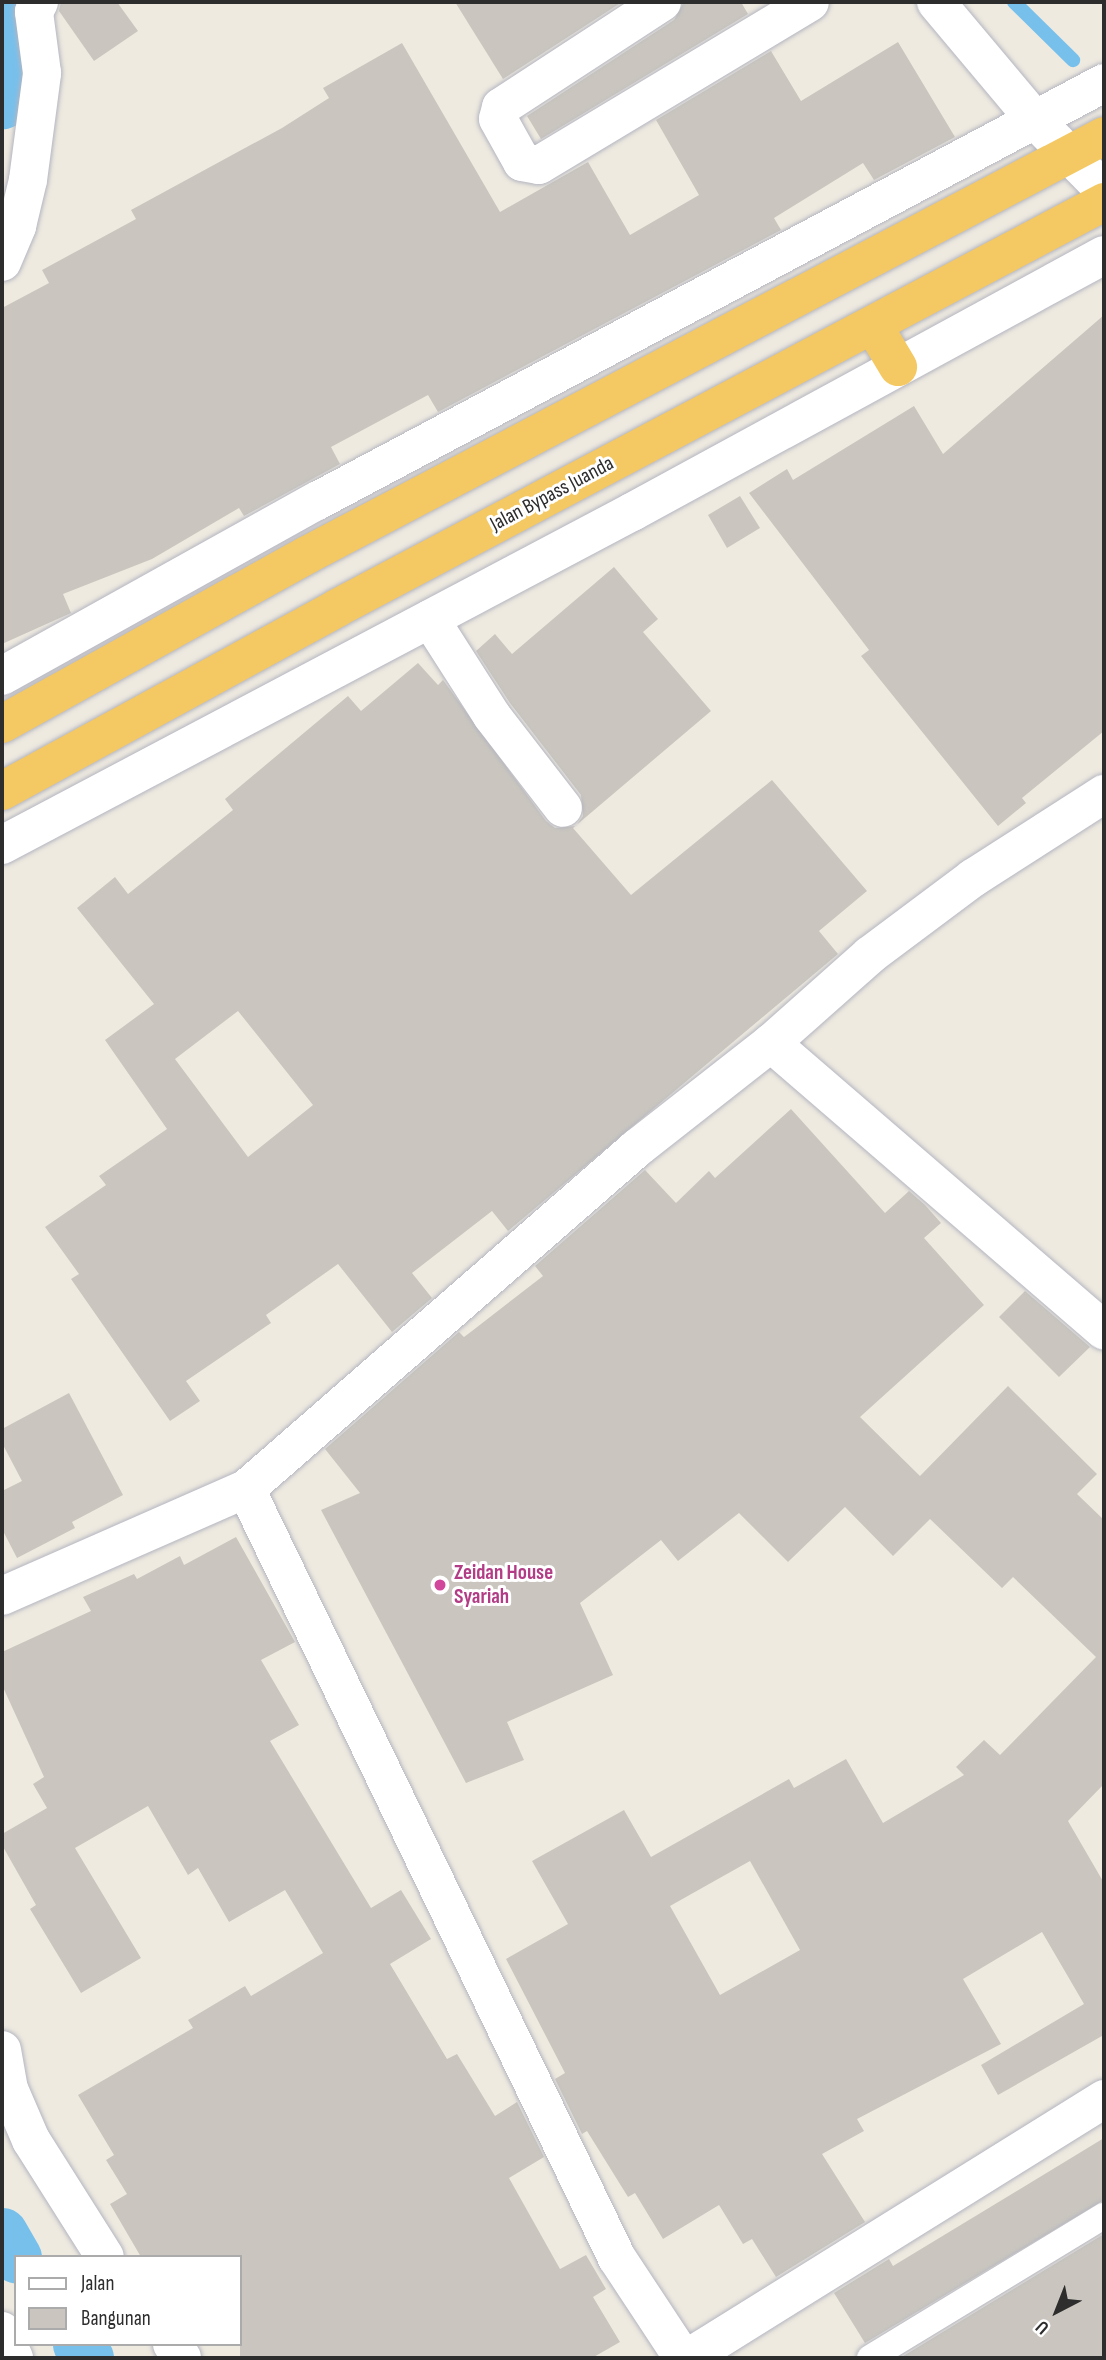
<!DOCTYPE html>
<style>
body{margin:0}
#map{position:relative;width:1106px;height:2360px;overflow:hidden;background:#eeeae0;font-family:"Sofia Sans Condensed",sans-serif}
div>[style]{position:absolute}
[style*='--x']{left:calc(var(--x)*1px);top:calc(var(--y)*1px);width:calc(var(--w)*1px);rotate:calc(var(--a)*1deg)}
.stream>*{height:14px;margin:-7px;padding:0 7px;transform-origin:7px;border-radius:7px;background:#78c0ec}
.canal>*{height:51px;margin:-25.5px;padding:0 25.5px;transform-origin:25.5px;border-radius:25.5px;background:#78c0ec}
.building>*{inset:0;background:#cac6bf}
.roads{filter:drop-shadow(0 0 2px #b4b5c0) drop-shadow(0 0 2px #b4b5c0)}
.service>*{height:26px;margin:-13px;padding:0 13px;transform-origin:13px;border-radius:13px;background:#fff}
.minor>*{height:38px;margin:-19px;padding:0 19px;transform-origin:19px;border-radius:19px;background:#fff}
.tertiary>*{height:38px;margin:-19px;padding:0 19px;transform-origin:19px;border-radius:19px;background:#fff}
.trunk>*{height:38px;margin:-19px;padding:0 19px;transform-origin:19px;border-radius:19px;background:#f4c863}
.dots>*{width:19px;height:19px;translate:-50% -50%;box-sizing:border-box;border:4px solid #fff;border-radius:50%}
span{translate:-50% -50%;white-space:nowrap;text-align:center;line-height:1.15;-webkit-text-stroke:6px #fff;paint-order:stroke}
.street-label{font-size:21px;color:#2d2d2d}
.hotel-label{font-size:21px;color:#b23c85;font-weight:700}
.left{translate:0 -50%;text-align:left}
.frame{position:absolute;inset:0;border:4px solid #2d2d2d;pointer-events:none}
.legend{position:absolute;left:14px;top:2255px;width:228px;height:91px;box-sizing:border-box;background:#fff;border:2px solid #ababab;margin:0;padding:9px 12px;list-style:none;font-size:21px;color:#2d2d2d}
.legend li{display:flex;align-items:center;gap:14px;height:35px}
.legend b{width:35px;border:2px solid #ababab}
.north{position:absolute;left:1022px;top:2276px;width:70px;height:70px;-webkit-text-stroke:5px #fff;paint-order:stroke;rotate:222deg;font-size:19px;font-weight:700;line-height:28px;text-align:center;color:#2d2d2d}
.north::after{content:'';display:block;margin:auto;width:24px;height:32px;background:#2d2d2d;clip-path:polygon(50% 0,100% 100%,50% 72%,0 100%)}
</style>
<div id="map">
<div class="stream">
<div style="--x:1014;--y:2;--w:83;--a:44.5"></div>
</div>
<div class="canal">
<div style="--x:2;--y:10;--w:47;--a:80.1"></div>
<div style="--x:10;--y:56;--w:48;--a:99.7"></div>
<div style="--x:2;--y:2233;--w:28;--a:60"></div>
<div style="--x:78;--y:2344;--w:17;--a:54"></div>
</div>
<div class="building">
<div style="clip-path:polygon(61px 2px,117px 2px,138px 31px,94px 61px,59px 11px)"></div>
<div style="clip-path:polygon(455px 2px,622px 2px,503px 79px)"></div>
<div style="clip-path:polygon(684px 2px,741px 2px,748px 14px,541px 139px,527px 116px,674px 20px)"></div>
<div style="clip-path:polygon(898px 42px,955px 137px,874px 180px,863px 163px,774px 218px,781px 230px,438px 412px,428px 395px,331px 447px,340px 464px,244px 516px,239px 508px,152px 559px,63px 594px,71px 613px,2px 644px,2px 308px,49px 283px,42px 270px,136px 219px,131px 210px,282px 128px,329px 98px,323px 88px,402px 43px,500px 212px,588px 162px,630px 235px,699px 195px,656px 120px,771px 51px,801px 101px)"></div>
<div style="clip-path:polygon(1104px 315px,1104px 731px,1022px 798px,1026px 803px,998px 826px,861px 656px,869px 650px,749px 493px,787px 469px,793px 480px,914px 406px,943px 454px)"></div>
<div style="clip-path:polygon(740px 496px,760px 528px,727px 548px,708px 515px)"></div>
<div style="clip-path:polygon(evenodd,614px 567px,658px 619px,643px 632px,711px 711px,573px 828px,631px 895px,772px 780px,867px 891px,819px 931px,838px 954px,508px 1231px,492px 1211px,412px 1273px,432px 1298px,392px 1332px,338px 1264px,266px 1315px,271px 1323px,186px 1381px,200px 1401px,170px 1421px,71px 1279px,79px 1274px,45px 1227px,106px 1185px,99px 1176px,167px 1129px,105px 1040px,154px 1004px,77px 908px,115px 877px,128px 894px,233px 810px,225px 799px,348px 696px,361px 711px,418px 663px,438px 685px,443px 680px,546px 821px,555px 828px,576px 826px,583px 816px,581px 795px,510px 703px,476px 651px,495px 634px,512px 654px,614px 567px,238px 1011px,313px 1105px,248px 1157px,175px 1059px,238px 1011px)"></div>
<div style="clip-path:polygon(evenodd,791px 1109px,885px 1213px,909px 1191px,925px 1205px,941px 1223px,924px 1238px,984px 1305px,860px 1417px,920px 1476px,1008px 1386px,1097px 1474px,1077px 1494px,1104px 1520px,1104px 1784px,1068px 1821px,1104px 1883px,1104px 2040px,1102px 2036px,998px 2095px,981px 2065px,1084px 2004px,1042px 1932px,963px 1979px,1001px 2044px,857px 2119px,864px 2131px,822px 2154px,865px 2222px,776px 2277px,752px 2239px,743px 2244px,719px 2205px,663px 2239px,635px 2193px,628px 2197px,587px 2131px,582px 2134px,555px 2079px,565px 2073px,506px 1959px,568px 1924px,532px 1861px,624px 1810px,651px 1857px,789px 1779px,794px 1788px,846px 1759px,883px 1823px,964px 1775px,956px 1767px,984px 1740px,1000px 1755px,1096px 1657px,1013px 1577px,1002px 1588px,930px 1519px,893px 1556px,845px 1507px,788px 1562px,739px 1513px,678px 1561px,661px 1540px,580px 1603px,613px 1675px,507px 1722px,524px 1760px,466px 1783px,321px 1510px,360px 1493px,325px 1449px,459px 1332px,464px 1337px,472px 1331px,543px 1276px,535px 1266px,645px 1170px,676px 1203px,709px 1171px,715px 1178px,791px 1109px,750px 1861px,800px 1950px,720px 1995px,670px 1906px,750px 1861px)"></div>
<div style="clip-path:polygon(1025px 1291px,1090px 1347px,1059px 1377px,999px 1317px)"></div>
<div style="clip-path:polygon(69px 1393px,123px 1495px,72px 1522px,75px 1528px,17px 1558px,2px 1529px,2px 1491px,22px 1481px,2px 1443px,2px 1429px)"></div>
<div style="clip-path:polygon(236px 1537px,295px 1642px,261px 1660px,299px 1725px,270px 1741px,371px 1908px,401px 1890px,431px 1939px,390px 1964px,447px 2059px,457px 2054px,495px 2116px,517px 2102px,544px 2157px,509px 2178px,560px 2269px,586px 2255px,606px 2289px,593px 2297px,620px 2342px,592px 2358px,240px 2358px,240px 2257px,141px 2257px,110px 2204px,127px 2194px,106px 2160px,114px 2155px,78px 2095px,193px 2028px,188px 2020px,245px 1986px,251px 1996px,323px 1953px,285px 1890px,229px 1922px,198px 1868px,188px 1875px,148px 1806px,75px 1848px,141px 1958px,81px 1993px,30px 1909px,36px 1905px,2px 1845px,2px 1834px,47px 1808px,33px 1784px,44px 1777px,2px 1685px,2px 1652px,91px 1611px,83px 1597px,134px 1574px,137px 1579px,180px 1556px,184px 1565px)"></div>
<div style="clip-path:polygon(1104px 2138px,1104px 2200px,865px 2343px,834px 2293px,889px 2259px,893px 2266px)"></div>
<div style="clip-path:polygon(1104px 2234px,1104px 2358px,900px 2358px)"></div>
</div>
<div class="roads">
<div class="service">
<div style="--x:870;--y:2358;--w:274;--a:-31.3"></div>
</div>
<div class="minor">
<div style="--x:662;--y:2;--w:192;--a:146.9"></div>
<div style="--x:501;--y:107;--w:12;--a:104"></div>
<div style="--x:498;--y:119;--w:49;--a:60.8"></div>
<div style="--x:522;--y:162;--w:17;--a:10"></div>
<div style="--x:539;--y:165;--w:316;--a:-31"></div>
<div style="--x:936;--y:2;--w:154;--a:50"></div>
<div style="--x:1035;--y:120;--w:98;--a:45.4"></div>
<div style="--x:2;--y:262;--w:39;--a:-67"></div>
<div style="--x:17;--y:226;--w:47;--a:-76.6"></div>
<div style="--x:28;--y:180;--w:108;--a:-82.5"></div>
<div style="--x:42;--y:73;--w:62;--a:-97.5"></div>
<div style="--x:34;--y:12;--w:11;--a:-63"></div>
<div style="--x:430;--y:619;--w:115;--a:57.4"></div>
<div style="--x:492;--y:716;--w:116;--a:52.3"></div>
<div style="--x:771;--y:1043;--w:440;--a:40.8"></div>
<div style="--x:246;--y:1489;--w:854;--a:64.25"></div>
<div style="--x:617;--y:2258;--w:120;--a:56.6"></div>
<div style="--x:2;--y:1596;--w:266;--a:-23.7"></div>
<div style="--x:246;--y:1489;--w:519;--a:-41.09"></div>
<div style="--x:637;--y:1148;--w:170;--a:-38.1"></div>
<div style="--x:771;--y:1043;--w:132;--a:-41.6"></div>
<div style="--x:870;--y:955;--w:129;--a:-36.8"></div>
<div style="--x:973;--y:878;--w:156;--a:-32.7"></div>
<div style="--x:2;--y:2050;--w:40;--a:80"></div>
<div style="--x:9;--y:2089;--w:56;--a:66.7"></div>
<div style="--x:31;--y:2140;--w:138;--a:57.7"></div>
<div style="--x:2;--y:2331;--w:30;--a:66"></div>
<div style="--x:172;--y:2344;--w:17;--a:54"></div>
<div style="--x:688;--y:2358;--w:490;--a:-31.9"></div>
</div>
<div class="tertiary">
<div style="--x:2;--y:676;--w:360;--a:-29.1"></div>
<div style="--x:317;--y:501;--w:891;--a:-27.97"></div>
<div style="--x:2;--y:845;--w:713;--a:-27.86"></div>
<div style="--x:632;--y:512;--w:537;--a:-28.57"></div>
</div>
<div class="trunk">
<div style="--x:873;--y:325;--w:49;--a:59.2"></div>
<div style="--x:2;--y:724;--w:349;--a:-29"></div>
<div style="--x:307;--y:555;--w:900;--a:-27.73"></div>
<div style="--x:2;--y:791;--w:382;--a:-28.6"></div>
<div style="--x:337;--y:608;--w:868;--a:-27.89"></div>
</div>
</div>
<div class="dots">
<div style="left:440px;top:1585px;background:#d1479c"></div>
</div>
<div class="street-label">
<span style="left:552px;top:494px;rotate:-28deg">Jalan Bypass Juanda</span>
</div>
<div class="hotel-label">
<span class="left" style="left:454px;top:1585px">Zeidan House<br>Syariah</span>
</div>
<div class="frame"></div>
<ul class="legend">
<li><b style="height:9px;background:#fff"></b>Jalan</li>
<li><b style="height:19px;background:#cac6bf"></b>Bangunan</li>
</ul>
<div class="north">U</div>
</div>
